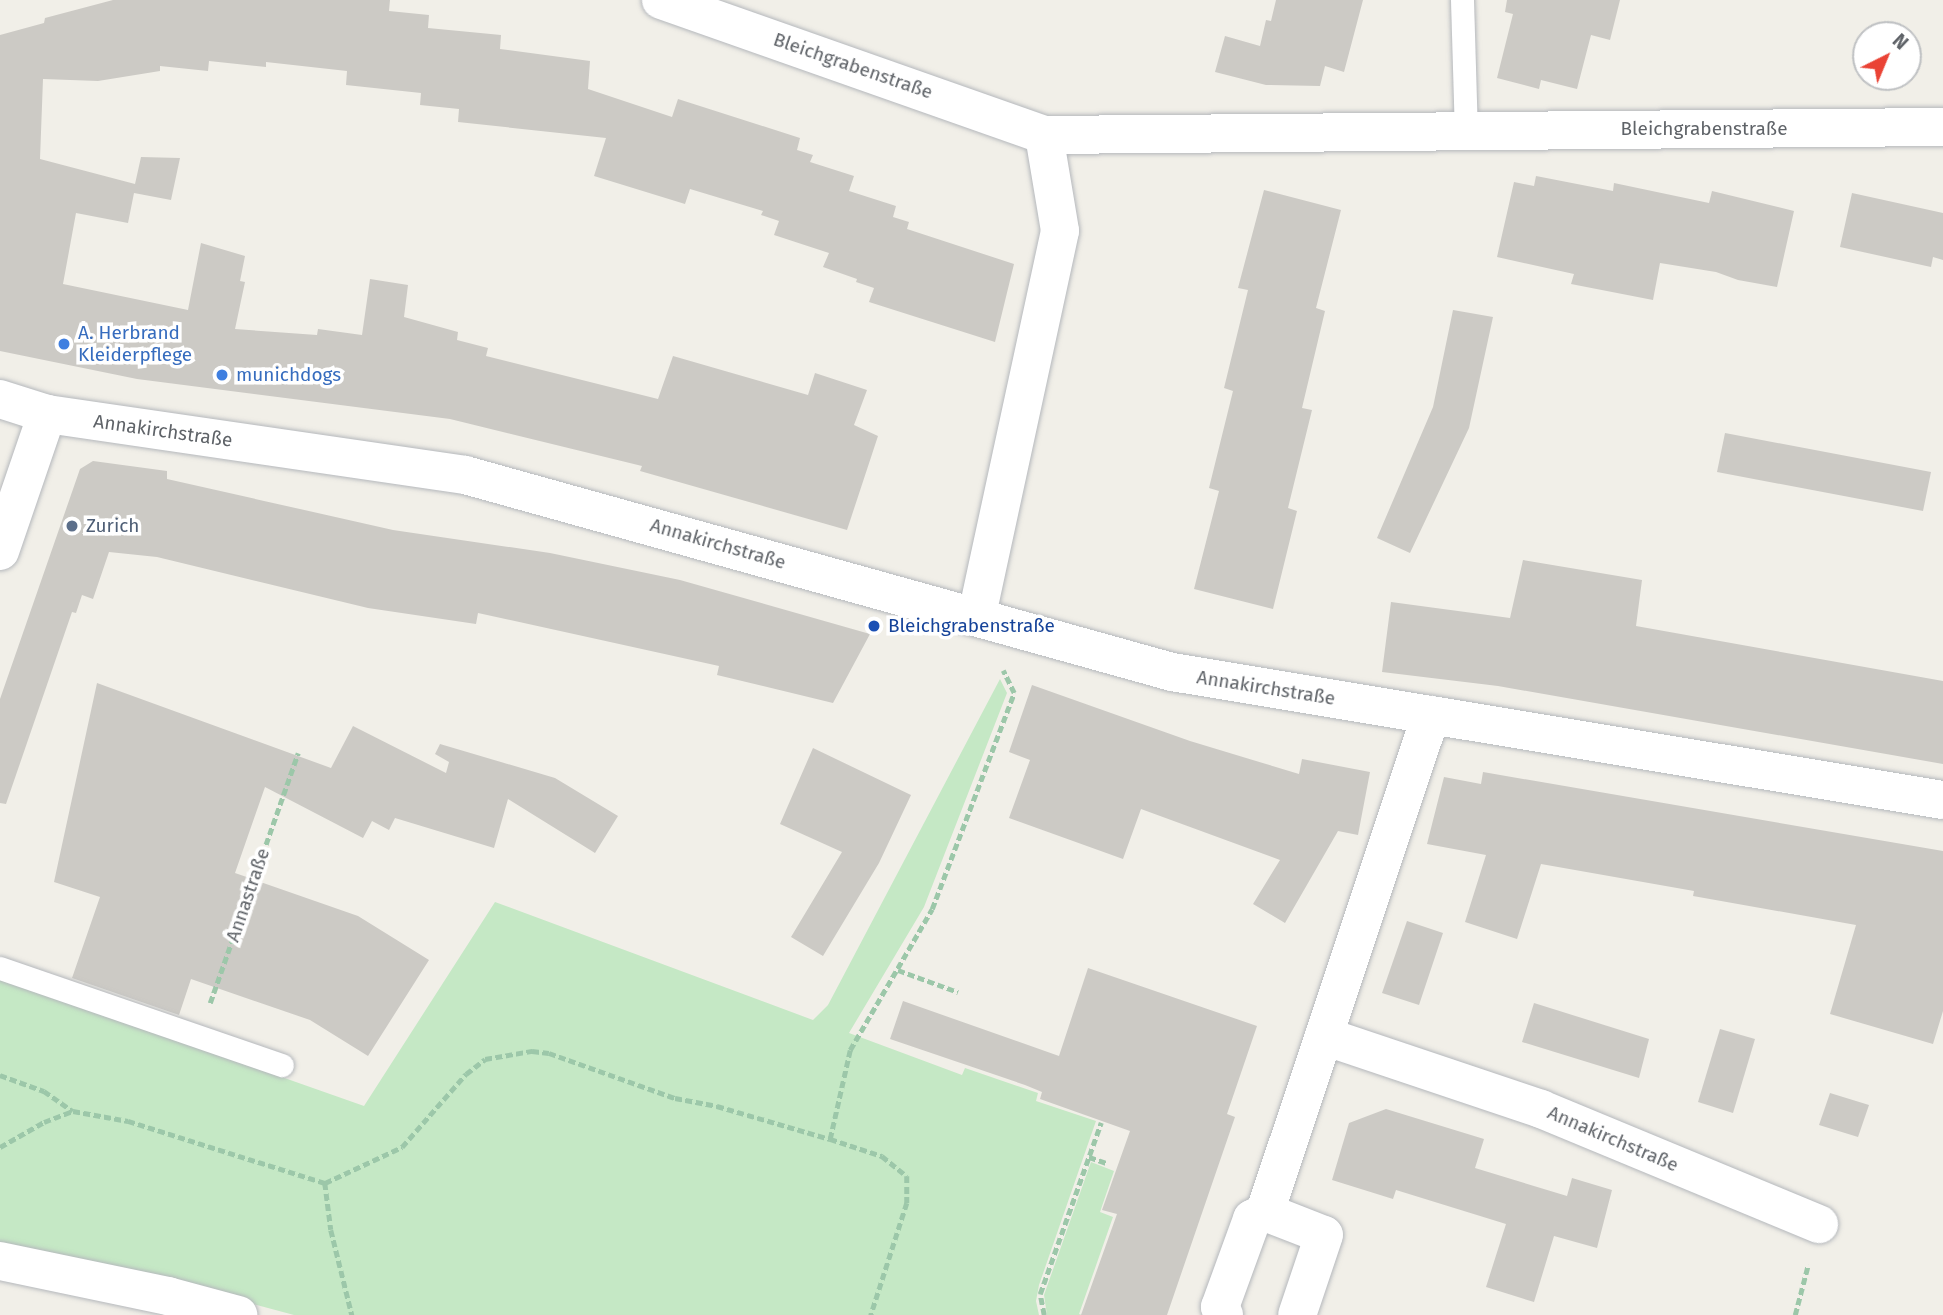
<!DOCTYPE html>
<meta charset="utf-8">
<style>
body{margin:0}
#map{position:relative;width:1943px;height:1315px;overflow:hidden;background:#f1efe8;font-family:"Fira Sans",sans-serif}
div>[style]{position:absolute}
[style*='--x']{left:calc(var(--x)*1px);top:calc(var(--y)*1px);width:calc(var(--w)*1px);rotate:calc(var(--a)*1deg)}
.green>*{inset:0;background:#c5e8c5}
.building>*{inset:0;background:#cccac5}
.path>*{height:4.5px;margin-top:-2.25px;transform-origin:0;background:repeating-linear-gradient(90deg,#9cc7a9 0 7px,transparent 0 10.5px)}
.roads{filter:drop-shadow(0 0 2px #b5b8bc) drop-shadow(0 0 2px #b5b8bc)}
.service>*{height:23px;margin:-11.5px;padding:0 11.5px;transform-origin:11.5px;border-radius:11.5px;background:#fff}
.minor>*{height:38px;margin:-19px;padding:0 19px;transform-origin:19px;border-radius:19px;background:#fff}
.tertiary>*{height:38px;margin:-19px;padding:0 19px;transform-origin:19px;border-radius:19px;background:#fff}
.dots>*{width:19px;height:19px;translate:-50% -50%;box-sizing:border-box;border:4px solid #fff;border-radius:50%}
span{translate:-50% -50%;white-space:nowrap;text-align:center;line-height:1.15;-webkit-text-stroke:7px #fff;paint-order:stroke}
.street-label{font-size:19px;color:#5f6368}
.shop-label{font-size:19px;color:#366cbe}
.left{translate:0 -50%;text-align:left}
.service-label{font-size:19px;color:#4e5e75}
.transit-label{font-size:19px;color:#164399}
.north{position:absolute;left:1852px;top:21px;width:70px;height:70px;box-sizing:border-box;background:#fff;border:2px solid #bfc1c3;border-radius:50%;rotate:43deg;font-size:19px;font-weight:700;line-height:28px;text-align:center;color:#5f6368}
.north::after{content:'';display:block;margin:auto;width:24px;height:32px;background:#ea4335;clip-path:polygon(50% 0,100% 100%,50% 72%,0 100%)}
</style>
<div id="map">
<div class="green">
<div style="clip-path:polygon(1000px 679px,1007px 693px,924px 907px,849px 1033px,962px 1075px,965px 1068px,1038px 1093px,1036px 1101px,1096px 1121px,1039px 1285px,1036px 1301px,1039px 1315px,294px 1315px,224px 1296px,0 1245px,0 978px,364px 1106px,495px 902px,813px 1020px,828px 1005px)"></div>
<div style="clip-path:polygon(1091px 1162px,1114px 1171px,1100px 1212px,1113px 1217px,1079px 1314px,1082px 1315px,1047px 1315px,1044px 1295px)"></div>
</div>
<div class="building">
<div style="clip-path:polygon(113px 0,390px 0,389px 11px,429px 15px,428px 28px,501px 35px,500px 49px,590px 61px,588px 89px,672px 117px,678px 99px,800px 138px,797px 150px,813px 155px,810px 162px,854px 176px,849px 191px,896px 206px,893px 217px,909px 222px,907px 229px,1014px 264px,995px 342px,869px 302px,874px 288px,856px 282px,857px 279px,823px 267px,829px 253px,774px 235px,779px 221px,761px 215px,763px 211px,690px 189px,685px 204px,594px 176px,606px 138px,458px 122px,459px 109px,420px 105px,421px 93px,346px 85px,347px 71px,266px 62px,266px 67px,209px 61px,208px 71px,160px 66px,160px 71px,98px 81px,43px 79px,40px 159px,135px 184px,141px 157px,180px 158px,171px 200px,134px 193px,128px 223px,76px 213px,63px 284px,188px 310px,201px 243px,245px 256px,240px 281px,245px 282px,235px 329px,317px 335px,318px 329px,362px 335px,370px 279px,408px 285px,404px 317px,458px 332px,457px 340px,488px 348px,486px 356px,658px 399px,673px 356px,808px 395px,815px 373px,867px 390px,854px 425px,878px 436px,847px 530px,640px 471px,642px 466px,450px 419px,137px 379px,0 351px,0 35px,44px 23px,45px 18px)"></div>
<div style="clip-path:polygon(1276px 0,1363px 0,1344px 72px,1325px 66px,1320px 86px,1266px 85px,1215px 72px,1225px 36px,1260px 46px,1266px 20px,1271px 21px)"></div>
<div style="clip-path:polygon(1507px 0,1620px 0,1610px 40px,1591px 35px,1577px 89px,1541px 80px,1539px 89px,1497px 78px,1513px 14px,1505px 12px)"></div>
<div style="clip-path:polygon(1536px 176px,1613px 191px,1614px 183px,1709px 203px,1712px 191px,1794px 211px,1777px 287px,1738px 280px,1716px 272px,1660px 263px,1653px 300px,1571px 284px,1574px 274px,1497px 257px,1514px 182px,1534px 186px)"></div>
<div style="clip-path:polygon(1264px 190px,1341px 210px,1316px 308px,1325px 311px,1302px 408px,1312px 410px,1288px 508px,1297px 511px,1273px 609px,1194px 589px,1219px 491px,1209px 488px,1233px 391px,1224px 388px,1248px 290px,1238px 288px)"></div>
<div style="clip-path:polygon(1852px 193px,1943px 213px,1943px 260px,1933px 257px,1931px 267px,1840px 247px)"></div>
<div style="clip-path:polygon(1453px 310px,1493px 317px,1469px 428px,1410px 553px,1377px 538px,1433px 407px)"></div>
<div style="clip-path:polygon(1725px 433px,1931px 472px,1923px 511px,1717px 472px)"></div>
<div style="clip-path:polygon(93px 461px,167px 471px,167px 479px,393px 530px,550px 553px,680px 580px,870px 634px,833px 703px,717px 675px,719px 666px,478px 613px,476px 624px,368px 608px,157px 557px,109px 552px,93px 599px,82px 595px,76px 613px,72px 612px,6px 804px,0 803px,0 699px,80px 469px)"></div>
<div style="clip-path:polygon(1523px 560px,1642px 580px,1636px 626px,1943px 681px,1943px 764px,1498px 686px,1382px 672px,1391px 602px,1510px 618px)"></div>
<div style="clip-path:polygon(97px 683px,331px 768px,353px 726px,446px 773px,449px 762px,435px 754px,440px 744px,555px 778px,618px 816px,595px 853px,508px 799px,494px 848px,395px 818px,389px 830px,372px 821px,363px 838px,265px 787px,235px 873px,358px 916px,429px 960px,368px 1056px,310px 1020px,191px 979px,179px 1015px,72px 978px,100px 897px,54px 882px)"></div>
<div style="clip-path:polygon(1032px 685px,1190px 741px,1299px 774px,1302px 759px,1370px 772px,1358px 835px,1338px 831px,1285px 923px,1253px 904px,1280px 860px,1141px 809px,1123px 859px,1009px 818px,1030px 760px,1009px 752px)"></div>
<div style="clip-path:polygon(813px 748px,911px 795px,879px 863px,823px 956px,791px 937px,842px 852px,780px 824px)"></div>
<div style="clip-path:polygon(1483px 772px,1943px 851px,1943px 1011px,1933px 1044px,1830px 1014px,1856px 925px,1693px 896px,1694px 891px,1541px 864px,1517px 939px,1465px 922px,1486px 855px,1427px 844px,1444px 777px,1481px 784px)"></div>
<div style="clip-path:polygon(1407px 921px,1443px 933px,1419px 1005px,1382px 993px)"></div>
<div style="clip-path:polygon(1088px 968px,1257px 1026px,1227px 1114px,1235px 1117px,1167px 1315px,1081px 1315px,1117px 1214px,1102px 1210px,1130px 1131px,1040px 1099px,1042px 1092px,1025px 1085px,890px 1039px,903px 1001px,1059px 1056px)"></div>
<div style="clip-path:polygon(1534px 1003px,1649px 1039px,1639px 1078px,1522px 1042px)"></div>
<div style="clip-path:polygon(1720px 1029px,1755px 1039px,1733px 1113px,1698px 1102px)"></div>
<div style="clip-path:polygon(1830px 1093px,1869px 1105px,1858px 1137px,1819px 1125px)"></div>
<div style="clip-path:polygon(1386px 1109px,1484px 1139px,1475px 1168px,1567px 1196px,1572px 1178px,1612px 1190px,1597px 1248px,1554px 1236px,1534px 1302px,1486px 1287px,1506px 1224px,1396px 1190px,1393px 1199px,1332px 1180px,1349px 1123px)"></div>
</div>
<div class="path">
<div style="--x:898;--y:970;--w:64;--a:20.1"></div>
<div style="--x:210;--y:1003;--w:265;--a:-70.6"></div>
<div style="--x:0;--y:1075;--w:47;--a:20"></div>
<div style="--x:44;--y:1091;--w:35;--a:35"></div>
<div style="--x:73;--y:1111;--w:56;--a:10.3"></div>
<div style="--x:128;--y:1121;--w:207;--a:17.5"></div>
<div style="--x:325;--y:1183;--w:85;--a:-25.1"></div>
<div style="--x:402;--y:1147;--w:97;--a:-48.8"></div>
<div style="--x:466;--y:1074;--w:24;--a:-38"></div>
<div style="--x:485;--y:1059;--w:48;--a:-9.7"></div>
<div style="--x:532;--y:1051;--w:17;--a:7"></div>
<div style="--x:549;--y:1053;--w:134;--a:19.7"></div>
<div style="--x:675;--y:1098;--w:43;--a:10.8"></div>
<div style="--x:717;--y:1106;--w:118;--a:16.3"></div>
<div style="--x:830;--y:1139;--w:91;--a:-77.3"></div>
<div style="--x:850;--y:1050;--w:163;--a:-59.8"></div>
<div style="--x:932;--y:909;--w:231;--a:-69.2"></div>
<div style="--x:1014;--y:693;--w:25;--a:-116"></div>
<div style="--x:830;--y:1139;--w:55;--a:18.1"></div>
<div style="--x:882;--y:1156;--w:32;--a:39"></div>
<div style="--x:907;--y:1176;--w:27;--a:90"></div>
<div style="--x:907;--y:1203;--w:118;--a:107.8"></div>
<div style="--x:0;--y:1147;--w:51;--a:-29.6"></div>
<div style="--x:44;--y:1122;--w:30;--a:-21"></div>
<div style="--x:1089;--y:1157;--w:18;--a:19"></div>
<div style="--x:325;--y:1183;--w:47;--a:82.7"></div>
<div style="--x:331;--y:1230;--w:88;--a:76.1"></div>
<div style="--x:1044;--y:1315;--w:21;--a:-101"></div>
<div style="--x:1040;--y:1294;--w:182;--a:-70.4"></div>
<div style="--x:1795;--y:1315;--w:52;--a:-75.4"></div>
</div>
<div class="roads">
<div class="service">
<div style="--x:1462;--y:0;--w:131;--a:88.3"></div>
<div style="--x:0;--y:968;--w:298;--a:19"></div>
</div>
<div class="minor">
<div style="--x:661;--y:0;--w:406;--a:19.4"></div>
<div style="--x:1044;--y:135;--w:97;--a:80.5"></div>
<div style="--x:1060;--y:231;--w:394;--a:102.2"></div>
<div style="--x:1044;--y:135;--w:899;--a:-0.51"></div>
<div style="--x:0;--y:551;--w:145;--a:-71.1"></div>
<div style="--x:1324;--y:1036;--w:229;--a:18.6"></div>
<div style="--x:1541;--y:1109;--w:301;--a:22.5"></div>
<div style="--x:1265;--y:1212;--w:63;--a:21.3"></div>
<div style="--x:1324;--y:1235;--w:84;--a:108.6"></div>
<div style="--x:0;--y:1261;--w:172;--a:11.8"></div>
<div style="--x:168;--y:1296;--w:73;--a:15.2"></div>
<div style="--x:1224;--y:1315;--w:9;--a:-117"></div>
<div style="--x:1220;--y:1307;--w:94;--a:-70"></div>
<div style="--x:1252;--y:1219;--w:15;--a:-28"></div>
<div style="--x:1265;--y:1212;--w:524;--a:-71.53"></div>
</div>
<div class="tertiary">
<div style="--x:0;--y:399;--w:49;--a:17.7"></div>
<div style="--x:47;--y:414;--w:422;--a:8.3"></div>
<div style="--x:465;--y:475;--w:734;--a:15.57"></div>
<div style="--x:1172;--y:672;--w:782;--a:9.43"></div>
</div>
</div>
<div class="dots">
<div style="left:64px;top:344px;background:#3f7fe0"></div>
<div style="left:222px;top:375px;background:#3f7fe0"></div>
<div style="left:72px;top:526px;background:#5c6f8a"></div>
<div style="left:874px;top:626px;background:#1a4fb4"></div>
</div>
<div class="street-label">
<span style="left:853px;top:66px;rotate:19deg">Bleichgrabenstraße</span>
<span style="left:1704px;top:129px">Bleichgrabenstraße</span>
<span style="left:163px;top:431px;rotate:8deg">Annakirchstraße</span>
<span style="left:718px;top:544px;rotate:16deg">Annakirchstraße</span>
<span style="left:1266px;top:688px;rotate:9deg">Annakirchstraße</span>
<span style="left:248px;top:895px;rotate:-71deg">Annastraße</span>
<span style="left:1613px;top:1139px;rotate:23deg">Annakirchstraße</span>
</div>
<div class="shop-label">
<span class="left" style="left:78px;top:344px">A. Herbrand<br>Kleiderpflege</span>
<span class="left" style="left:236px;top:375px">munichdogs</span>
</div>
<div class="service-label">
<span class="left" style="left:86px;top:526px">Zurich</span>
</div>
<div class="transit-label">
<span class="left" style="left:888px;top:626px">Bleichgrabenstraße</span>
</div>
<div class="north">N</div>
</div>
